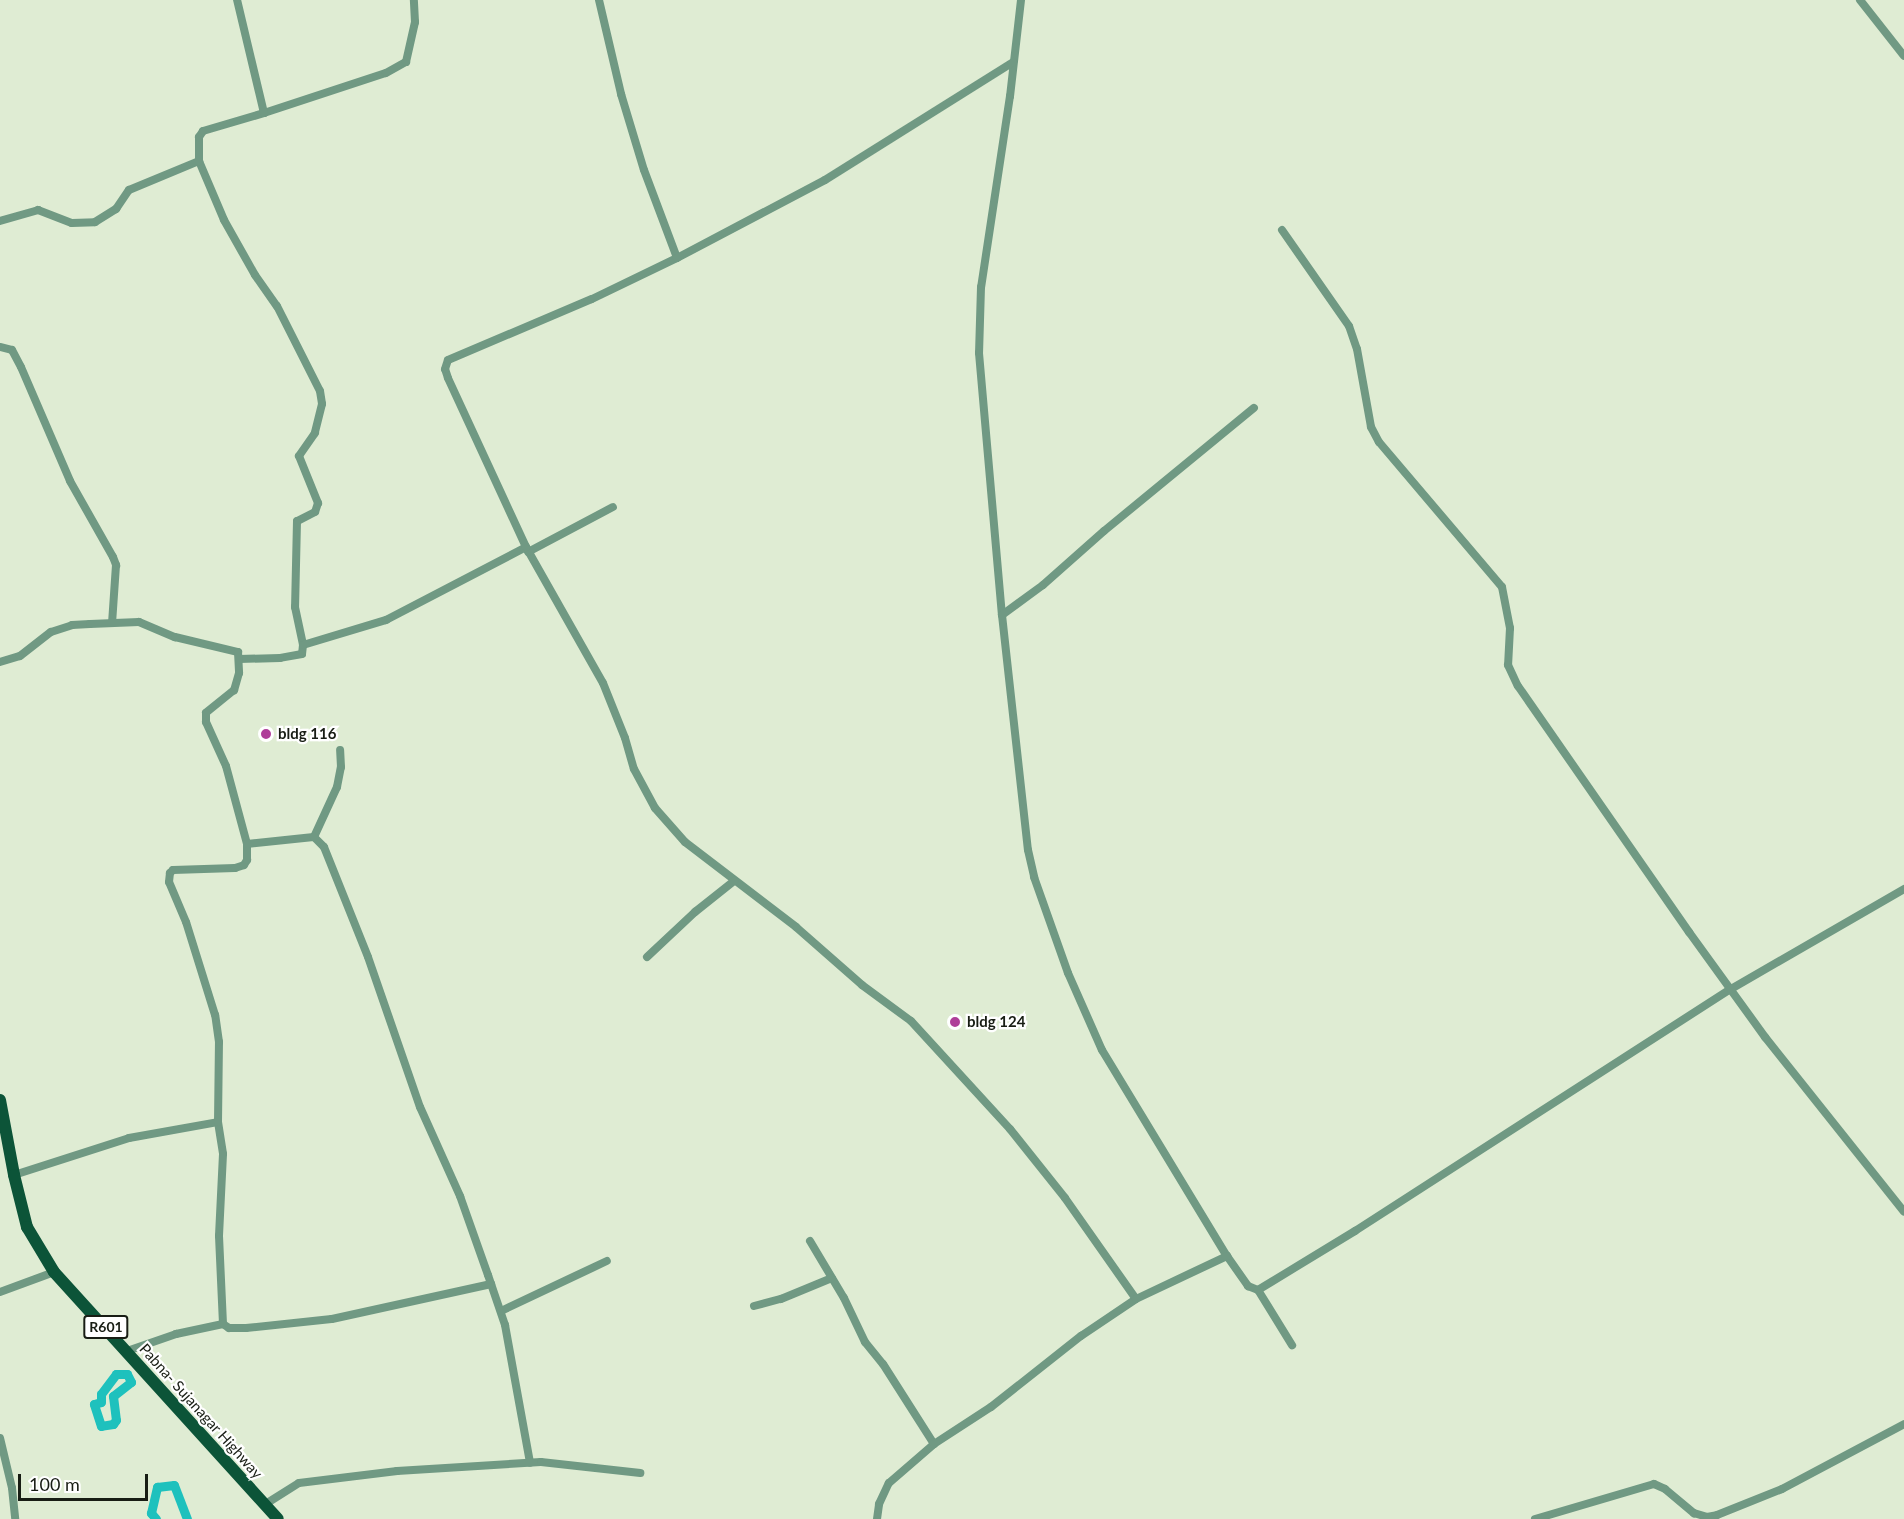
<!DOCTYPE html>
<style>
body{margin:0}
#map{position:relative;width:1904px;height:1519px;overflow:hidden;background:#dfecd3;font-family:Lato,sans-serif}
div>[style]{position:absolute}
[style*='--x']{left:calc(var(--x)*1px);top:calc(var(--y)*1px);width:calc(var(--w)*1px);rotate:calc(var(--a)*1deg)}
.canal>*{height:9px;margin:-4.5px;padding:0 4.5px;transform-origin:4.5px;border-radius:4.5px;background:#1ec1bd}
.minor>*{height:8px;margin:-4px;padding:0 4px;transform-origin:4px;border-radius:4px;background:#709983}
.primary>*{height:12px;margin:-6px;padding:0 6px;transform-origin:6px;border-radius:6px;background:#0c5438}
.dots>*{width:16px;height:16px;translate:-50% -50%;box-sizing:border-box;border:3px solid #fff;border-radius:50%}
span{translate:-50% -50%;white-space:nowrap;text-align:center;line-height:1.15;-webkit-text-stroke:4.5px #fff;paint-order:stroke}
.shield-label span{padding:2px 4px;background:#fff;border:2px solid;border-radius:4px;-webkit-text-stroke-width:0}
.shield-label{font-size:14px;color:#181d14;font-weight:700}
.poi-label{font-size:15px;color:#181d14;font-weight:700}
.left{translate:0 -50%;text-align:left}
.street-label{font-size:15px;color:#181d14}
.scale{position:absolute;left:18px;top:1474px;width:130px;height:27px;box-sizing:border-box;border:3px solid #181d14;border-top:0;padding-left:8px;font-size:18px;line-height:21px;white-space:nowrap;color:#181d14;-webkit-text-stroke:4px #fff;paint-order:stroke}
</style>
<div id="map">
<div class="canal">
<div style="--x:116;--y:1374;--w:11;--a:0"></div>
<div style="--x:127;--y:1374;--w:9;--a:63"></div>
<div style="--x:131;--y:1382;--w:23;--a:142"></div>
<div style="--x:113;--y:1396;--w:24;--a:83"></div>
<div style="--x:116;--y:1420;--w:5;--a:127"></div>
<div style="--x:113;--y:1424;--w:12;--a:171"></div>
<div style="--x:101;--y:1426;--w:23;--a:-108"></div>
<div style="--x:94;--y:1404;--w:7;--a:-16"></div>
<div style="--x:101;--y:1402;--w:8;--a:-90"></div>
<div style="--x:101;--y:1394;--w:25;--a:-53"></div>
<div style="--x:156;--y:1519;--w:8;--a:-130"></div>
<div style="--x:151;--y:1513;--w:27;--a:-77"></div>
<div style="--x:157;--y:1487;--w:17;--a:-7"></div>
<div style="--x:174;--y:1485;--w:36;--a:69"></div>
</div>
<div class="minor">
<div style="--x:599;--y:0;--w:97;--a:76.8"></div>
<div style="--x:621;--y:94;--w:79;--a:73.2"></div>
<div style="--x:644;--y:170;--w:94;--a:69.4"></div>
<div style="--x:1021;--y:0;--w:97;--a:96.5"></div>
<div style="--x:1010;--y:96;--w:193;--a:98.6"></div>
<div style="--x:981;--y:287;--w:66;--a:91.7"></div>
<div style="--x:979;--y:353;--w:263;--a:85"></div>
<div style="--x:1002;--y:615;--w:236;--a:83.7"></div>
<div style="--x:1028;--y:850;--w:28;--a:77"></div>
<div style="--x:1034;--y:877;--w:102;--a:70.5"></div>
<div style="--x:1068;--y:973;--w:84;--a:66.2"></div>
<div style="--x:1102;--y:1050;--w:241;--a:58.8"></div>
<div style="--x:1227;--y:1256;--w:37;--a:55"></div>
<div style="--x:1248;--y:1286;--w:11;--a:22"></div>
<div style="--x:1258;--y:1290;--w:65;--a:58.3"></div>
<div style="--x:1860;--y:0;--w:71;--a:51.8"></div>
<div style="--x:264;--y:113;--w:128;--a:-18.2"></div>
<div style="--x:386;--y:73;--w:23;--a:-29"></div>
<div style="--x:406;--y:62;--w:41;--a:-77.3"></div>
<div style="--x:415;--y:22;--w:22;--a:-93"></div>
<div style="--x:199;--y:161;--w:64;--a:67"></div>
<div style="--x:224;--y:220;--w:63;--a:60.6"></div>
<div style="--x:255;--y:275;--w:38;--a:55"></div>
<div style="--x:277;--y:306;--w:95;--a:63.2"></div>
<div style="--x:320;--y:391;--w:13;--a:81"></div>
<div style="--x:322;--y:404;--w:30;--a:104"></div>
<div style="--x:315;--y:433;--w:28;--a:125"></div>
<div style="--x:299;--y:456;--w:51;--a:68"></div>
<div style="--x:318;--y:503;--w:9;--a:108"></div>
<div style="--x:315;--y:512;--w:20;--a:153"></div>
<div style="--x:297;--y:521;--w:86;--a:91.3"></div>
<div style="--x:295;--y:607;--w:39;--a:78"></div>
<div style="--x:303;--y:645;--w:9;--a:96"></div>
<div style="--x:302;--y:654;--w:22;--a:170"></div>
<div style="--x:280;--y:658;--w:41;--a:178.6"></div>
<div style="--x:0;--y:221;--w:40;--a:-16"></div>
<div style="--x:38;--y:210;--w:36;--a:21"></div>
<div style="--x:72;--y:223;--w:23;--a:-2"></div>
<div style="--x:95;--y:222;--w:25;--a:-32"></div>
<div style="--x:116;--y:209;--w:23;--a:-56"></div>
<div style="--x:129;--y:190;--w:76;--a:-22.5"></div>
<div style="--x:199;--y:161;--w:24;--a:-90"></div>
<div style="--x:199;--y:137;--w:7;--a:-56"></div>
<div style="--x:203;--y:131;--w:64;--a:-16.4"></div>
<div style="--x:264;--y:113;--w:116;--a:-103.4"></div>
<div style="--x:1282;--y:230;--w:117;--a:55.1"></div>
<div style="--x:1349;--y:326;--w:24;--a:71"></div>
<div style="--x:1357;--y:349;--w:79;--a:79.8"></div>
<div style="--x:1371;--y:427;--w:17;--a:62"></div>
<div style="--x:1379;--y:442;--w:190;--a:49.7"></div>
<div style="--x:1502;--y:587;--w:42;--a:79"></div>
<div style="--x:1510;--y:628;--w:37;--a:93"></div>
<div style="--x:1508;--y:665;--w:23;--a:65"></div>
<div style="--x:1518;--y:686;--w:300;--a:55.2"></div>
<div style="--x:1689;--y:932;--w:130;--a:54.1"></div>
<div style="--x:1765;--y:1037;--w:223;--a:51.5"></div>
<div style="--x:0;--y:347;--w:12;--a:14"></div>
<div style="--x:12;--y:350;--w:19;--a:62"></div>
<div style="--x:21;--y:367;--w:124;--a:66.7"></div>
<div style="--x:70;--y:481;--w:87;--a:60.5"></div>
<div style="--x:113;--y:557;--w:9;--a:69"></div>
<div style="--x:116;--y:565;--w:58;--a:93.9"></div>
<div style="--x:526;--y:547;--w:156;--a:60.5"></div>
<div style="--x:603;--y:683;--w:59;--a:68.2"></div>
<div style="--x:625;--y:738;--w:32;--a:74"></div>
<div style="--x:634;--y:769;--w:44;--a:61.7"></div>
<div style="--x:655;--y:808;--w:45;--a:48.6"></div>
<div style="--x:685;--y:842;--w:140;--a:37.4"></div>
<div style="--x:796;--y:927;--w:88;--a:41.3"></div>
<div style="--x:862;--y:985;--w:61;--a:36.3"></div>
<div style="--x:911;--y:1021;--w:147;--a:47.5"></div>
<div style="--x:1010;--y:1129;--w:88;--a:51.4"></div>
<div style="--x:1065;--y:1198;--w:123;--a:54.9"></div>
<div style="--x:528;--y:552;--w:96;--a:-27.9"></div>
<div style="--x:1002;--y:615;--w:51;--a:-36.2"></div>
<div style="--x:1043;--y:585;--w:81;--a:-41.5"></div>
<div style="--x:1104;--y:531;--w:194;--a:-39.4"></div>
<div style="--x:303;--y:645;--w:87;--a:-16.8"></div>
<div style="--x:386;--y:620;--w:158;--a:-27.5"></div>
<div style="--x:526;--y:547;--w:186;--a:-114.8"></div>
<div style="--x:448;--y:378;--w:9;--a:-108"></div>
<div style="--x:445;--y:369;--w:9;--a:-72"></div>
<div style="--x:448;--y:360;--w:156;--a:-23"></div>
<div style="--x:592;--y:299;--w:94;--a:-25.8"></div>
<div style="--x:677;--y:258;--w:167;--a:-27.8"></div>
<div style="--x:825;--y:180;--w:222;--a:-32.1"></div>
<div style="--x:0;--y:662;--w:21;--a:-17"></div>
<div style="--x:20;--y:656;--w:39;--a:-38"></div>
<div style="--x:51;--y:632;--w:22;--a:-18"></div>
<div style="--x:72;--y:625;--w:18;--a:-3"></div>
<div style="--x:90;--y:624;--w:49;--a:-2.3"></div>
<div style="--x:139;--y:622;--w:39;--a:23"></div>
<div style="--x:175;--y:637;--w:65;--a:13.4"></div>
<div style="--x:238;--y:652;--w:21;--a:87"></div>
<div style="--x:239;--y:673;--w:18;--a:106"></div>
<div style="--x:234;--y:690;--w:36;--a:141"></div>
<div style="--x:206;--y:713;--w:9;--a:90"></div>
<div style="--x:206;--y:722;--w:48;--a:65.6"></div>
<div style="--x:226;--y:766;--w:81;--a:74.9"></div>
<div style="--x:314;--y:837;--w:55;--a:-65.3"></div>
<div style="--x:337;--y:787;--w:20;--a:-79"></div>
<div style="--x:341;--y:767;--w:17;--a:-93"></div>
<div style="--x:647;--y:957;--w:66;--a:-43.2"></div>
<div style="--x:695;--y:912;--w:50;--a:-38.5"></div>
<div style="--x:218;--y:1122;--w:32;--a:81"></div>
<div style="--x:223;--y:1154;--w:82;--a:92.8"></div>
<div style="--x:219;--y:1236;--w:88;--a:87.4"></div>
<div style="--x:14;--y:1175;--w:121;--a:-17.8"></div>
<div style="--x:129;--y:1138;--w:90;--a:-10.2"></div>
<div style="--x:218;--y:1122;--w:80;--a:-89.3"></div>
<div style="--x:219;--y:1042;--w:27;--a:-98"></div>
<div style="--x:215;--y:1015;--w:97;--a:-107.3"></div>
<div style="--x:186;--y:922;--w:43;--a:-113"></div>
<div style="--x:169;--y:882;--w:9;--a:-84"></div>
<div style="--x:170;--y:873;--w:4;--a:-45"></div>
<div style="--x:173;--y:870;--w:62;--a:-1.8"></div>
<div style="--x:235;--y:868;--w:9;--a:-18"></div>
<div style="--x:244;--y:865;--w:6;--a:-59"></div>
<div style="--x:247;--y:860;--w:16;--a:-90"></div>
<div style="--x:247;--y:844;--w:67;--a:-6"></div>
<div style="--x:314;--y:837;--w:14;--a:45"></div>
<div style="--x:324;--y:847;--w:118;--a:68.2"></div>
<div style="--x:368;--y:957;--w:159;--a:70.9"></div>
<div style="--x:420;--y:1107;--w:98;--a:65.8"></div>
<div style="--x:460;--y:1196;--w:84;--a:70.5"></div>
<div style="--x:488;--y:1275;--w:53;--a:71.2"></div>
<div style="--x:505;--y:1325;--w:140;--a:79.7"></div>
<div style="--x:810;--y:1241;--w:66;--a:59.2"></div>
<div style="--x:844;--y:1298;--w:49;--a:64.5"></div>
<div style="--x:865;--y:1342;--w:28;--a:51"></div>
<div style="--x:883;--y:1364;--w:95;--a:57.5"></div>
<div style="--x:1258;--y:1290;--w:114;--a:-31.3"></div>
<div style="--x:1355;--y:1231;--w:447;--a:-32.8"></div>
<div style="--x:1731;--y:989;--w:200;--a:-30"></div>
<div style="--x:0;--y:1292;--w:58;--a:-20.3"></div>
<div style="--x:754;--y:1306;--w:28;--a:-15"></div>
<div style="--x:781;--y:1299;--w:55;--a:-22.4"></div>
<div style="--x:501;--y:1311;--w:117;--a:-25.3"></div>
<div style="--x:127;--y:1351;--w:52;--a:-19.1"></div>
<div style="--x:176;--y:1334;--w:48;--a:-12"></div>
<div style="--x:223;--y:1324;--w:7;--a:34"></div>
<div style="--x:229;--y:1328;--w:17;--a:0"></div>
<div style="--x:246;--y:1328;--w:86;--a:-6"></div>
<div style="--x:332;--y:1319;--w:163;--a:-12.4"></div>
<div style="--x:0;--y:1438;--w:51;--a:76.5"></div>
<div style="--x:12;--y:1488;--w:31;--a:84"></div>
<div style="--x:264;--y:1505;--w:41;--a:-32.2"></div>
<div style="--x:299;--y:1483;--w:99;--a:-7"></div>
<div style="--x:397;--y:1471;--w:144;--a:-3.6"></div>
<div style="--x:541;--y:1462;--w:100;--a:6.3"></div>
<div style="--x:877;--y:1519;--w:15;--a:-82"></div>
<div style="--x:879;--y:1504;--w:23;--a:-65"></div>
<div style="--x:889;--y:1483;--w:60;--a:-40.9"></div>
<div style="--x:934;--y:1444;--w:68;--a:-33"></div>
<div style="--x:991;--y:1407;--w:115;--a:-38.3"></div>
<div style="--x:1081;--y:1336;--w:66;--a:-33.9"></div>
<div style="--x:1136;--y:1299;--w:101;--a:-25.3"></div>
<div style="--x:1535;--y:1519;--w:124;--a:-16.4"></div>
<div style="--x:1654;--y:1484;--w:12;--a:24"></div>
<div style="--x:1665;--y:1489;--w:38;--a:40"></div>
<div style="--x:1694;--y:1513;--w:14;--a:17"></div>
<div style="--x:1707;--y:1517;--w:10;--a:-11"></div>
<div style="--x:1717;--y:1515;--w:70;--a:-21.8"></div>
<div style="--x:1782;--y:1489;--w:138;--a:-28"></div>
</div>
<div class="primary">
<div style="--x:0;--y:1100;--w:76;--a:79.4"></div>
<div style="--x:14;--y:1175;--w:54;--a:76"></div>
<div style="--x:27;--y:1227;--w:52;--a:59"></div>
<div style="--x:54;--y:1272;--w:333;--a:47.8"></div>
</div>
<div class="dots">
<div style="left:266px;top:734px;background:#af3e99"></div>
<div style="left:955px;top:1022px;background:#af3e99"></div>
</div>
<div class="shield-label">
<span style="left:106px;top:1327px">R601</span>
</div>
<div class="poi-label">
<span class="left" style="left:278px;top:734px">bldg 116</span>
<span class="left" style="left:967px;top:1022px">bldg 124</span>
</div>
<div class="street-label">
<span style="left:201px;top:1411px;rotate:48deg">Pabna- Sujanagar Highway</span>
</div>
<div class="scale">100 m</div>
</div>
